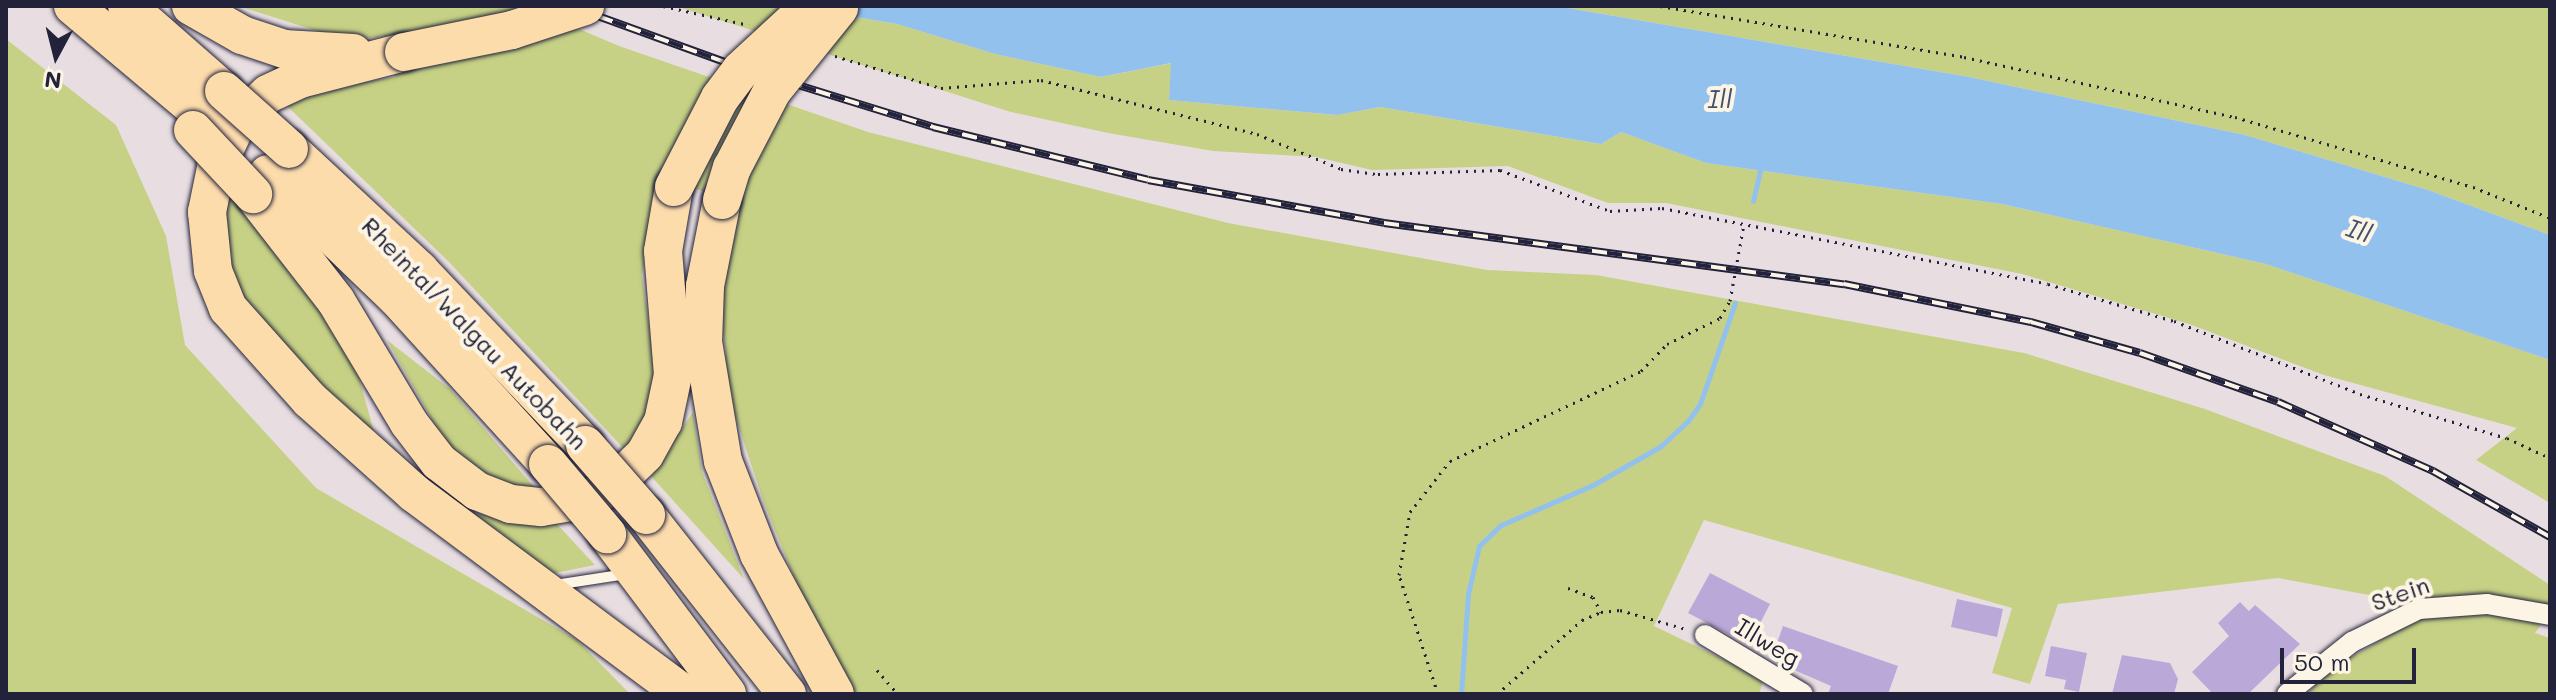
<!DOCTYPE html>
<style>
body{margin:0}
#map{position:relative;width:2556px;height:700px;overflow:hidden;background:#e8dee1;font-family:Mali,sans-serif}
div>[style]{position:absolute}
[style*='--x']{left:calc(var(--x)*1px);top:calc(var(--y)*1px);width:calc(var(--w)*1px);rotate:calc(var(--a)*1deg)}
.green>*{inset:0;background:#c6d185}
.water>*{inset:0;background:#93c1ed}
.stream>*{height:5px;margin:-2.5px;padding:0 2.5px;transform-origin:2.5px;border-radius:2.5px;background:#93c1ed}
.building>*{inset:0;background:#baa9d8}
.path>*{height:3px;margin-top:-1.5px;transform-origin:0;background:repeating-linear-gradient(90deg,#22223b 0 2px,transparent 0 8px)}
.roads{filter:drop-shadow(0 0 2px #22223b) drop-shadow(0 0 2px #22223b)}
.lane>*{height:10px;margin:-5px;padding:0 5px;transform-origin:5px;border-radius:5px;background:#fcf5e5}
.street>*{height:20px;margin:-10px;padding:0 10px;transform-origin:10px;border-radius:10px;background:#fcf5e5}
.highway>*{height:38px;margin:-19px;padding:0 19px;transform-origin:19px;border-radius:19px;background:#fddcac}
.rail>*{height:8px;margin-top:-4px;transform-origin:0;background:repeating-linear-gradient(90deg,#fcf5e5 0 15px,#22223b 0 30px);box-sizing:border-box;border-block:2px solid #22223b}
.bridges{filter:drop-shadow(0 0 2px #22223b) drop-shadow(0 0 2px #22223b)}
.highway-bridge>*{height:38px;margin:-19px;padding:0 19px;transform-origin:19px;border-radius:19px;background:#fddcac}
span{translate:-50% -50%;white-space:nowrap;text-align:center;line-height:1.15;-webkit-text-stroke:8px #fcf5e5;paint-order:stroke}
.street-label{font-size:24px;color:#22223b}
.water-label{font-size:26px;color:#445270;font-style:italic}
.frame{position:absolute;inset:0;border:8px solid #22223b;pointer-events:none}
.north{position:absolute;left:16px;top:16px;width:80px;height:80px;-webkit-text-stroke:6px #fcf5e5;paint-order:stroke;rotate:187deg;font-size:22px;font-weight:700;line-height:32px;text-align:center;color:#22223b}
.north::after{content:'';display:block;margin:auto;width:28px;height:36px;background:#22223b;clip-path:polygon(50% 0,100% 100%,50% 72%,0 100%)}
.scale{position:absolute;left:2280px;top:648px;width:136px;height:36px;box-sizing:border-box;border:4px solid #22223b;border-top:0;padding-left:10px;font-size:24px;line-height:28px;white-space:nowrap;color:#22223b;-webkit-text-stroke:6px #fcf5e5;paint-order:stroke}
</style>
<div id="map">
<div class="green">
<div style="clip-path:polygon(238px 6px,525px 6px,619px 46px,868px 132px,1228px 223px,1487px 270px,1596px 275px,2024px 353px,2205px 409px,2385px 476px,2550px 585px,2550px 612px,2535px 633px,2550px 638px,2550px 694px,2307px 694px,2335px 666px,2414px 622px,2401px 601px,2278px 578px,2058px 604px,2030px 684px,1992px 673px,2012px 608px,1704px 520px,1654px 626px,1764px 679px,1759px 694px,849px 694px,830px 666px,764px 503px,723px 379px,726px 353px,718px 297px,739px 202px,657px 177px,642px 275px,655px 370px,650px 420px,627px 452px,448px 261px,285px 104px,311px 91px,395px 77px,384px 36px,349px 41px)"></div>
<div style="clip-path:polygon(675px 6px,790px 6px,897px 24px,995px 54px,1101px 77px,1172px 63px,1169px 100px,1336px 115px,1380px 107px,1601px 144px,1621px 132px,1706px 163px,2002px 204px,2266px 264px,2550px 360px,2550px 503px,2476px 460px,2517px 428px,2324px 375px,2189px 324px,2022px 274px,1666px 203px,1608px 203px,1508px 166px,1372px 170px,1316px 157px,1213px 151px,1108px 133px,1011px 112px)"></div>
<div style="clip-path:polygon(1556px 6px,2550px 6px,2550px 235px,2428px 190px,2245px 135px,1969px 77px)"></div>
<div style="clip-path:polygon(6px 39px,116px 125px,166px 236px,185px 345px,316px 488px,577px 640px,630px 694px,6px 694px)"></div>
<div style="clip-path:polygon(224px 184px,351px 349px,378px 446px,258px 327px,219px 252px)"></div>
<div style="clip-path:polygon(387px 340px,450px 389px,534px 487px,493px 488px,443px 439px)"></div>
<div style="clip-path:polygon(693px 412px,702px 472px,744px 579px,651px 476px)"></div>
<div style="clip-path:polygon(470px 513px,555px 522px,595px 565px,550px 574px)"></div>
</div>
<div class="water">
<div style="clip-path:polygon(790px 6px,1556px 6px,1969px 77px,2245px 135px,2428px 190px,2550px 235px,2550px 360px,2266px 264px,2002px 204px,1706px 163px,1621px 132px,1601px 144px,1380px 107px,1337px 115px,1169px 100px,1171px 63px,1101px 77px,995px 54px,897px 24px)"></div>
</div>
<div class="stream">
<div style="--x:1753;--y:201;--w:35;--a:-77"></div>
<div style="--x:1461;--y:694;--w:100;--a:-86"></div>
<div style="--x:1468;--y:594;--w:49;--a:-77.1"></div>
<div style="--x:1479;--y:546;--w:30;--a:-44"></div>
<div style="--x:1501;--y:525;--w:100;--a:-23.5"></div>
<div style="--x:1593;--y:485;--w:78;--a:-29.8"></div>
<div style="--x:1661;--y:446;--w:37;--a:-43"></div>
<div style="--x:1688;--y:421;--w:21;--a:-55"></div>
<div style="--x:1700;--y:404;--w:107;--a:-70.9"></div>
</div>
<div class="building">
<div style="clip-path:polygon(1710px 573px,1770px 604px,1749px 645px,1688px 613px)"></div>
<div style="clip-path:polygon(1957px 599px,2003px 609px,1997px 637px,1951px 627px)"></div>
<div style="clip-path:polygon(2240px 602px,2249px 611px,2255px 605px,2300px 644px,2248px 694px,2213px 694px,2192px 672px,2229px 636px,2218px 623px)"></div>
<div style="clip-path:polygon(1783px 626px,1898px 666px,1888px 694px,1828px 694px,1831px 686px,1771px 660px)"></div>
<div style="clip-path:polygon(2051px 646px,2087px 653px,2079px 692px,2064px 689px,2066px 680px,2045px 676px)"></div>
<div style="clip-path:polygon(2122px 655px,2170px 663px,2178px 679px,2174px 694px,2112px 694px)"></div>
</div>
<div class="path">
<div style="--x:663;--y:6;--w:88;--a:12.5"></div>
<div style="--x:1660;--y:6;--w:308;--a:9.5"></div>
<div style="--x:1964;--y:57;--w:278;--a:12.5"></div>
<div style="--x:2235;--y:117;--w:248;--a:16.4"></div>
<div style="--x:2473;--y:187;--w:83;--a:21.9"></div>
<div style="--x:835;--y:56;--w:111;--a:16.8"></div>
<div style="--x:941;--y:88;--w:100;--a:-4.6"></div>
<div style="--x:1041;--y:80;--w:223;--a:14"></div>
<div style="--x:1257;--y:134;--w:91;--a:22.6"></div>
<div style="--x:1341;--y:169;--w:37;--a:8"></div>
<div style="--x:1378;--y:174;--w:122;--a:-1.9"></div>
<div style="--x:1500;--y:170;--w:117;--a:20.4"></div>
<div style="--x:1610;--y:211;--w:52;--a:-3.3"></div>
<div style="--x:1662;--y:208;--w:393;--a:11.1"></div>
<div style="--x:2048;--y:284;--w:131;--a:16.4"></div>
<div style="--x:2174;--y:321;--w:200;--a:21.4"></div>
<div style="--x:2360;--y:394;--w:153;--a:16.7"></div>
<div style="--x:2507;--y:438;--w:47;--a:24.9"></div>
<div style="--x:1568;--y:588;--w:27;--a:20"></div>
<div style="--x:1593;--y:597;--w:17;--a:62"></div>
<div style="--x:877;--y:670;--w:32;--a:49"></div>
<div style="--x:1438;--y:694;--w:125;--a:-108.1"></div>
<div style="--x:1399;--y:575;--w:64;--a:-80.1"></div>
<div style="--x:1410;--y:512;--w:65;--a:-51.9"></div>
<div style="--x:1450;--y:461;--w:211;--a:-25.2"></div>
<div style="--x:1641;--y:371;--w:37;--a:-46"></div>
<div style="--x:1667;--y:344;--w:59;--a:-26.1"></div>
<div style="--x:1720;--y:318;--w:20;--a:-60"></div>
<div style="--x:1730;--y:301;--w:78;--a:-79.7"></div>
<div style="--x:1497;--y:694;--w:113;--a:-41"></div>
<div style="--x:1582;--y:620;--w:21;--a:-23"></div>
<div style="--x:1601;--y:612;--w:19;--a:-6"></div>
<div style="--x:1620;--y:610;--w:69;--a:16.1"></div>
</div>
<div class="roads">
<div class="lane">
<div style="--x:555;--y:585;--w:72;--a:-8.8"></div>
</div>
<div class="street">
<div style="--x:1705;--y:635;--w:114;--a:31"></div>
<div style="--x:2287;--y:694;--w:83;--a:-38.7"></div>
<div style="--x:2352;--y:642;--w:75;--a:-26.2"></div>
<div style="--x:2419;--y:609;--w:68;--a:-4.2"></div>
<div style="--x:2487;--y:604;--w:64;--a:9.9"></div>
</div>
<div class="highway">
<div style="--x:73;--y:6;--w:171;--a:40"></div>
<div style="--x:127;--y:6;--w:129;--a:41.2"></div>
<div style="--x:191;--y:6;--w:59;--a:29.6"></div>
<div style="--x:242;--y:35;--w:44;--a:18.4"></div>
<div style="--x:284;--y:49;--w:69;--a:3.3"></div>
<div style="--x:404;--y:52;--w:107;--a:165.4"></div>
<div style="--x:300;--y:79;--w:35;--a:155"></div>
<div style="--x:268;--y:94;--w:42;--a:136.9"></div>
<div style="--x:237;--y:123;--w:50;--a:115"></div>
<div style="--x:216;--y:168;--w:45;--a:101.6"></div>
<div style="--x:207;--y:212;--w:59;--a:84.2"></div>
<div style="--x:213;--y:271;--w:40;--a:68"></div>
<div style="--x:228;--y:308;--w:123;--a:48.3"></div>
<div style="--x:310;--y:400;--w:140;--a:41.8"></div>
<div style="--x:414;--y:493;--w:337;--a:36.7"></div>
<div style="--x:289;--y:149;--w:178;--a:42.9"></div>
<div style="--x:419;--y:270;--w:241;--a:46.5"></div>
<div style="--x:268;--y:174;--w:179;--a:43.9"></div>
<div style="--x:397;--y:298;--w:224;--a:47.7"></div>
<div style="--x:253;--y:194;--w:135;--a:52.2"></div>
<div style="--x:336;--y:301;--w:142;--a:59.1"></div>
<div style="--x:409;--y:423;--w:49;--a:52.4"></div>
<div style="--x:439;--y:462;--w:48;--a:37.3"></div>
<div style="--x:477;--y:491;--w:36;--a:21"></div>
<div style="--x:511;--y:504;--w:30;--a:6"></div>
<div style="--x:541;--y:507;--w:48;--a:-9.7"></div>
<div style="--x:588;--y:499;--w:26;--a:-28"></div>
<div style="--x:611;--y:487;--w:47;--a:-44.1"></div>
<div style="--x:645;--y:454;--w:37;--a:-61"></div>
<div style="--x:663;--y:422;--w:48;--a:-78"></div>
<div style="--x:673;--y:375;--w:124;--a:-94.6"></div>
<div style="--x:663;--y:251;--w:65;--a:-80.2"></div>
<div style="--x:722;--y:200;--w:88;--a:101.2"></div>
<div style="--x:705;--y:286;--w:56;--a:92"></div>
<div style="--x:703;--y:342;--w:121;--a:80.5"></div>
<div style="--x:723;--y:461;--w:100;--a:68.8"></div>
<div style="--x:759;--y:554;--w:159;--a:61.5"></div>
<div style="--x:646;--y:515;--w:228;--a:51.8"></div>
<div style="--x:607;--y:534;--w:200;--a:53.1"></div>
</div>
</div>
<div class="rail">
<div style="--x:570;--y:6;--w:170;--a:19.9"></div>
<div style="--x:730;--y:64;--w:213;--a:17.2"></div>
<div style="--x:933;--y:127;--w:221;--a:13.8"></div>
<div style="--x:1148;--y:180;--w:240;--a:10.3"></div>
<div style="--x:1384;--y:223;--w:464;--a:7.6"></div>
<div style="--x:1844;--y:284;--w:191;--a:11.5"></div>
<div style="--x:2031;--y:322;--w:113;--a:15.9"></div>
<div style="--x:2140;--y:353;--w:146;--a:19.5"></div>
<div style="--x:2278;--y:402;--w:170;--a:24"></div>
<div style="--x:2433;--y:471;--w:134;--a:29.4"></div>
</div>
<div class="bridges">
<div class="highway-bridge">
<div style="--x:404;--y:52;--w:110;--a:-11.5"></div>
<div style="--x:512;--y:30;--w:77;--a:-18.2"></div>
<div style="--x:224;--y:91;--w:87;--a:41.7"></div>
<div style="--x:193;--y:130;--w:88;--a:46.8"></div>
<div style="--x:674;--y:187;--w:100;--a:-62.7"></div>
<div style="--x:720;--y:98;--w:35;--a:-53"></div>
<div style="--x:741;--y:70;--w:94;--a:-42.8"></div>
<div style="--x:722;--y:200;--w:34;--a:-73"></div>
<div style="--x:732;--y:168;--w:87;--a:-62.5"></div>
<div style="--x:772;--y:91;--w:107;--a:-51.1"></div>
<div style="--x:585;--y:445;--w:93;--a:48.9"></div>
<div style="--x:548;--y:464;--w:92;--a:49.9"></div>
</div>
</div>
<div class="street-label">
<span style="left:475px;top:333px;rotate:46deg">Rheintal/Walgau Autobahn</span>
<span style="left:2400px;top:593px;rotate:-19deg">Stein</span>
<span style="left:1768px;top:642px;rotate:31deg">Illweg</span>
</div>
<div class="water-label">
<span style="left:1720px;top:99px">Ill</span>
<span style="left:2359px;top:231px;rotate:19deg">Ill</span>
</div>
<div class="frame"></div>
<div class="north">N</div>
<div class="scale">50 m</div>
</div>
